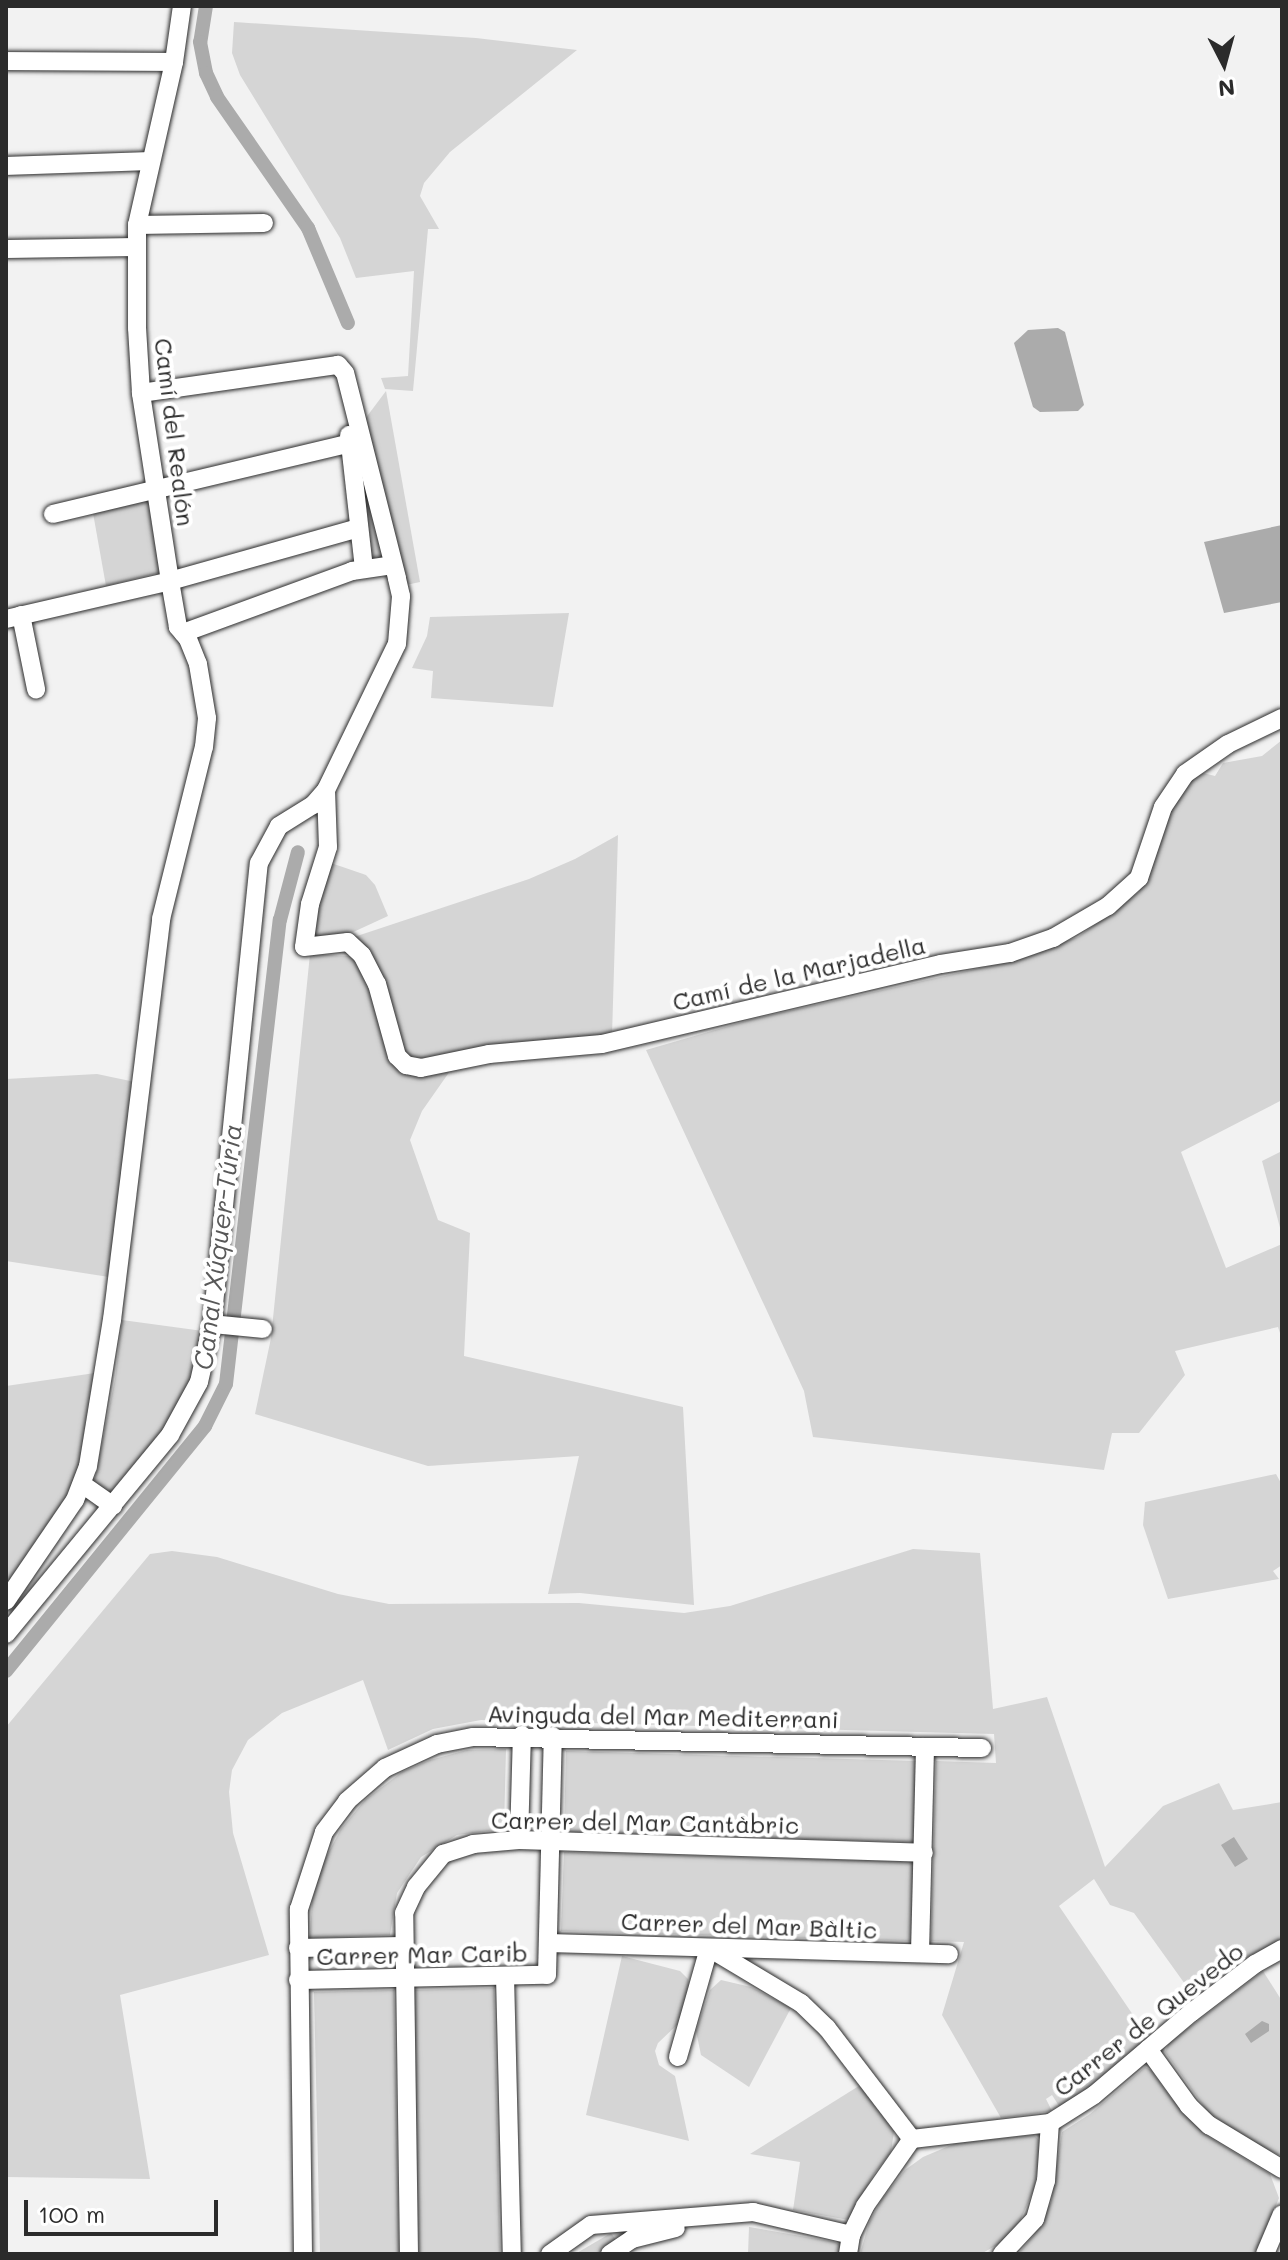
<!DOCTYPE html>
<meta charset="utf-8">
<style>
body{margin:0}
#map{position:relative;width:1288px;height:2260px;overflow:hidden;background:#f2f2f2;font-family:Mali,sans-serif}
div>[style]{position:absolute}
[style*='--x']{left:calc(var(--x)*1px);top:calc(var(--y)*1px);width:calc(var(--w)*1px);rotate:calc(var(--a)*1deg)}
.green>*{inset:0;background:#d5d5d5}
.water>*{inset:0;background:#ababab}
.canal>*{height:14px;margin:-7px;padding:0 7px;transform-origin:7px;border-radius:7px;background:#ababab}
.roads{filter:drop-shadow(0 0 2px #2b2b2b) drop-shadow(0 0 2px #2b2b2b)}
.minor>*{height:18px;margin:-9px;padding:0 9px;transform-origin:9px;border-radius:9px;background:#fff}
span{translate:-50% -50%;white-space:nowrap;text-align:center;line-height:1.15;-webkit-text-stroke:8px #fff;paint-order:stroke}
.street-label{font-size:24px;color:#2b2b2b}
.water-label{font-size:26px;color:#585858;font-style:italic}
.frame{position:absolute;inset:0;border:8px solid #2b2b2b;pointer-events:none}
.north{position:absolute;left:1184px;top:24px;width:80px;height:80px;-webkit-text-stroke:6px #fff;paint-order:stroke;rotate:174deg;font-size:22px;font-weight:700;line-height:32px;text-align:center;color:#2b2b2b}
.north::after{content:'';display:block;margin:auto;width:28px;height:36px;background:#2b2b2b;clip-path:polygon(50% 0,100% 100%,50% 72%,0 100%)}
.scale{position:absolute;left:24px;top:2200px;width:194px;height:36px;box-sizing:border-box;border:4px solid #2b2b2b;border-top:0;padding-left:10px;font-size:24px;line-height:28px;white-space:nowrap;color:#2b2b2b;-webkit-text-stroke:6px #fff;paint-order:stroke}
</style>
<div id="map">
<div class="green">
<div style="clip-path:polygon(234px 22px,476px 38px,577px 50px,450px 152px,424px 183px,420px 196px,439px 229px,428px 229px,413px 391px,385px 389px,381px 378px,408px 376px,414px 271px,356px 278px,340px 238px,240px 75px,232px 53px)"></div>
<div style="clip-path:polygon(386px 391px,420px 582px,406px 585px,365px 419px)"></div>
<div style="clip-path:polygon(354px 418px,386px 561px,364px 563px)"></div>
<div style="clip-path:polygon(150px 498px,162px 572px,106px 586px,93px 513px)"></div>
<div style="clip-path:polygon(569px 613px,553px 707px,431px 698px,433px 671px,412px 668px,427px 636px,430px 617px)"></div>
<div style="clip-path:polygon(1282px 740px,1282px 1100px,1181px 1152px,1226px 1268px,1282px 1244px,1282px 1339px,1278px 1327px,1175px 1351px,1185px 1375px,1139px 1433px,1112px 1433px,1104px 1470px,813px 1437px,804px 1391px,646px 1050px,753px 1019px,1007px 962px,1078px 937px,1139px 892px,1170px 811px,1190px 780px,1203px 773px,1215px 776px,1223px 763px,1262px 756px)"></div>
<div style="clip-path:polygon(618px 835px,612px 1036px,417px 1060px,402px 1053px,354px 937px,529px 879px,575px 859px)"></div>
<div style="clip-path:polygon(331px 863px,366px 875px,375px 885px,388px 916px,336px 940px,312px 938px,319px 892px)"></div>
<div style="clip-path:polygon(310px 954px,349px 956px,362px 963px,396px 1061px,450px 1071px,422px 1111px,410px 1140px,438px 1220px,470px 1233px,464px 1356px,683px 1407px,694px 1605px,580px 1593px,548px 1594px,579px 1456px,428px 1466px,255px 1414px,271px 1338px)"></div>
<div style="clip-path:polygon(97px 1074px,135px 1082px,109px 1277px,6px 1261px,6px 1079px)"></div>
<div style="clip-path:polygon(1282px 1151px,1282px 1235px,1262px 1161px)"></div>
<div style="clip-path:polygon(122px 1320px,203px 1331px,193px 1376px,161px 1433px,108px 1499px,93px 1487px,115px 1379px)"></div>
<div style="clip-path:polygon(95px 1373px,89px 1436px,69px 1497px,11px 1581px,6px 1580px,6px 1386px)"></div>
<div style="clip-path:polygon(1276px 1474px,1282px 1485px,1282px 1565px,1273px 1571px,1279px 1579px,1168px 1599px,1143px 1525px,1145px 1502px)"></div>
<div style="clip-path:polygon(913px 1549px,980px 1553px,993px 1709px,1047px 1697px,1105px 1867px,1163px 1806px,1219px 1783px,1233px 1810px,1282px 1802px,1282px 1939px,1248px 1957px,1195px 1998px,1134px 1913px,1110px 1905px,1094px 1879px,1059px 1906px,1148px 2037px,1107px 2076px,1061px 2109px,1052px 2095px,1046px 2099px,1052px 2111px,1001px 2118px,942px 2015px,964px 1942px,931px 1941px,936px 1761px,996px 1763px,994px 1734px,481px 1720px,433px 1729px,388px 1750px,363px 1680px,282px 1713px,248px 1740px,232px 1770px,229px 1792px,233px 1833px,269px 1955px,120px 1995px,150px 2179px,6px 2177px,6px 1727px,150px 1554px,172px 1551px,217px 1557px,338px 1594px,389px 1604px,579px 1603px,684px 1613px,730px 1606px)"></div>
<div style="clip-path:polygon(506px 1749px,504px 1829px,457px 1835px,421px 1857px,397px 1893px,390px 1935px,310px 1938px,312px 1900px,323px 1863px,341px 1829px,365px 1800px,402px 1772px,430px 1760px,467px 1750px)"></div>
<div style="clip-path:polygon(566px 1751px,916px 1761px,914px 1842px,564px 1832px)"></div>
<div style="clip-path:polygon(564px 1852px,914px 1862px,911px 1941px,561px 1931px)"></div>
<div style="clip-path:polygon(622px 1956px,680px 1971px,688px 1979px,690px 1990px,678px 2024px,658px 2043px,655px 2051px,659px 2065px,675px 2076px,689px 2141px,586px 2115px)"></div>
<div style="clip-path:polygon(1263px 1971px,1282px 2001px,1282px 2155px,1279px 2155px,1249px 2141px,1207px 2111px,1165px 2052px,1169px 2043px)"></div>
<div style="clip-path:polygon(721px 1980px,751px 1987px,791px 2008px,749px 2087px,701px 2055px,696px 2031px,710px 1990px)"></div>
<div style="clip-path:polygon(494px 1988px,500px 2254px,419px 2254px,413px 1990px)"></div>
<div style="clip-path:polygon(394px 1990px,399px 2254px,320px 2254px,314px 1992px)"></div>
<div style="clip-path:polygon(1145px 2067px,1151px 2070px,1171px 2098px,1207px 2136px,1270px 2174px,1279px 2198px,1256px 2254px,1018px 2254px,1034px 2235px,1051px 2202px,1062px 2132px,1090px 2114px)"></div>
<div style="clip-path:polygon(862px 2084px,894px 2131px,891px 2152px,874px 2174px,849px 2220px,793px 2210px,800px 2162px,750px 2154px)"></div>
<div style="clip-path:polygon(1034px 2135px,1042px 2143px,1034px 2189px,1020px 2221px,1000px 2243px,981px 2254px,860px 2254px,869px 2223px,882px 2199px,905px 2170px,923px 2157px,956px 2143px)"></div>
<div style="clip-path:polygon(749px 2227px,835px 2242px,840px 2245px,841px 2254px,748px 2254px)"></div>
<div style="clip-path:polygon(611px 2233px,616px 2240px,597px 2254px,575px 2254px)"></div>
</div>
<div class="water">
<div style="clip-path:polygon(1058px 328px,1065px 332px,1084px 405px,1078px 411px,1040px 412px,1033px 407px,1014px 343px,1028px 330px)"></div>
<div style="clip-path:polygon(1282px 525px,1282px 602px,1224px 613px,1204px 542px)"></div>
<div style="clip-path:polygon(1234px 1837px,1248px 1859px,1235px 1867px,1221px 1845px)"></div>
<div style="clip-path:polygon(1262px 2021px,1269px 2024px,1269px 2031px,1251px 2043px,1245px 2034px)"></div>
</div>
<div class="canal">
<div style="--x:206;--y:6;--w:36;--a:99"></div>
<div style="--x:200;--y:42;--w:32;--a:79"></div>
<div style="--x:206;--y:73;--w:26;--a:65"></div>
<div style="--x:217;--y:97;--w:160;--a:55.2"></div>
<div style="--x:308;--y:228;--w:103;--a:67.2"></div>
<div style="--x:6;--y:1671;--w:316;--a:-50.9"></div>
<div style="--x:205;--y:1426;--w:47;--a:-63.4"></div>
<div style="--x:226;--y:1384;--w:467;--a:-83.4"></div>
<div style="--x:280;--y:920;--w:70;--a:-75.2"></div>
</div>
<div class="roads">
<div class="minor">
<div style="--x:6;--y:61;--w:168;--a:0.3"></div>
<div style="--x:6;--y:166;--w:143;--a:-2"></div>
<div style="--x:137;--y:225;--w:127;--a:-0.9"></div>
<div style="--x:6;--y:249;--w:130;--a:-0.9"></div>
<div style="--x:141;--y:393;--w:199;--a:-8.1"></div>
<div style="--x:349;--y:435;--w:134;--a:83.6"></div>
<div style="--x:53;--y:514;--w:305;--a:-13.4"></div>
<div style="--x:21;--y:615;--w:76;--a:78.5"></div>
<div style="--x:6;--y:619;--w:168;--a:-13"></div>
<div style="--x:170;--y:581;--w:196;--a:-15.7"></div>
<div style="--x:183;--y:633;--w:180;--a:-20.1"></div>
<div style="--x:352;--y:571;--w:41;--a:-8.3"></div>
<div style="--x:326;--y:790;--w:57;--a:88"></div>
<div style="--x:328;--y:847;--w:60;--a:107.5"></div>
<div style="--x:310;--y:904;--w:43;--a:97.9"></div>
<div style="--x:304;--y:947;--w:44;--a:-6.5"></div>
<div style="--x:348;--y:942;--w:19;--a:43"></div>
<div style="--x:362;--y:955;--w:33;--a:63"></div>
<div style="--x:377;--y:984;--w:75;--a:74.5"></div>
<div style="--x:397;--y:1056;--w:13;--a:45"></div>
<div style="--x:406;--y:1065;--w:15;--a:11"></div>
<div style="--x:421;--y:1068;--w:69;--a:-11.6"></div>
<div style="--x:489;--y:1054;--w:113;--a:-5.1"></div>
<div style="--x:602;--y:1044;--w:348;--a:-13.3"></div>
<div style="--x:941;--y:964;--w:70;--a:-9.1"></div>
<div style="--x:1010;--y:953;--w:46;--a:-19.2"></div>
<div style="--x:1053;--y:938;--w:64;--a:-30.2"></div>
<div style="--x:1108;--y:906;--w:42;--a:-42.1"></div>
<div style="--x:1139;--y:878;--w:75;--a:-71.3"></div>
<div style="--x:1163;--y:807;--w:40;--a:-56"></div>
<div style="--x:1185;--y:774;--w:52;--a:-34.9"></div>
<div style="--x:1228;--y:744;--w:60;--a:-25.7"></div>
<div style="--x:212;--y:1324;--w:51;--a:5.6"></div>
<div style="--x:82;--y:1484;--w:38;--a:35"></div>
<div style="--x:6;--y:1601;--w:122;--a:-55.7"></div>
<div style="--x:75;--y:1500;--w:36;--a:-69"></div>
<div style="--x:88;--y:1466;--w:148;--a:-80.7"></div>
<div style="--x:112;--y:1320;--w:404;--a:-83"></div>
<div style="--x:161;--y:919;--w:177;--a:-76"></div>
<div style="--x:204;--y:747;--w:29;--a:-84"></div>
<div style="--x:207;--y:718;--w:55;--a:-99.5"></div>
<div style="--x:198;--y:664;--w:27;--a:-112"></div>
<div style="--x:188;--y:639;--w:16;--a:-130"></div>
<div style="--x:178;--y:627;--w:47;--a:-99.9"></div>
<div style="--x:170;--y:581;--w:190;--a:-98.8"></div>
<div style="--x:141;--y:393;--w:65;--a:-93.5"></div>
<div style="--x:137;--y:328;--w:103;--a:-90"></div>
<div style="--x:137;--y:225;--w:167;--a:-77.2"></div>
<div style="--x:174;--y:62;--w:57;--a:-81.9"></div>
<div style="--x:6;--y:1634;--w:258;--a:-50.5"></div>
<div style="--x:170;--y:1435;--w:60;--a:-61.3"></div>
<div style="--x:199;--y:1382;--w:59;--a:-77.4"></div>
<div style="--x:212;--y:1324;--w:463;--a:-84.2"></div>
<div style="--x:259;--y:863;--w:42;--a:-61.6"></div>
<div style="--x:279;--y:826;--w:40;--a:-32"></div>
<div style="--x:313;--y:805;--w:20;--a:-49"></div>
<div style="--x:326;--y:790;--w:162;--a:-64.1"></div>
<div style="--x:397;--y:644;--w:48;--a:-85.2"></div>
<div style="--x:401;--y:596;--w:18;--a:-103"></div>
<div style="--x:397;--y:578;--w:211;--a:-104.2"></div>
<div style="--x:345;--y:373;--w:11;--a:-131"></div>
<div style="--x:519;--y:1840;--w:105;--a:-88.4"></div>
<div style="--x:548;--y:1943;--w:401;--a:1.6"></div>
<div style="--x:298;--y:1948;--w:104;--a:-1.1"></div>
<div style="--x:920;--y:1953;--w:206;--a:-88.6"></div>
<div style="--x:505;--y:1976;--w:278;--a:88.6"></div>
<div style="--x:298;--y:1980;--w:249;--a:-1.2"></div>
<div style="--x:547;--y:1975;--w:239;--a:-88.6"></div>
<div style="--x:1148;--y:2049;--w:70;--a:54.3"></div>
<div style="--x:1189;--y:2106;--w:28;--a:44"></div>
<div style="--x:1209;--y:2125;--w:85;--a:31.1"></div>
<div style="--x:678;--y:2057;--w:113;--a:-74.1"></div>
<div style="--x:709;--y:1948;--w:107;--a:30.9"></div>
<div style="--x:801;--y:2003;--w:36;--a:44"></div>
<div style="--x:827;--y:2028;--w:140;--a:52.6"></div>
<div style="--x:912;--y:2139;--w:139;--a:-6.6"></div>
<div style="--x:1050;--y:2123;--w:52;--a:-32.5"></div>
<div style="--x:1094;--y:2095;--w:128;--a:-40.3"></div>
<div style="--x:1192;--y:2012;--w:79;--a:-37.3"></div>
<div style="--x:1255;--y:1964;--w:31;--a:-29"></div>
<div style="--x:303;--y:2254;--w:345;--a:-90.7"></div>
<div style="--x:299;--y:1909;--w:81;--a:-72"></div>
<div style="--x:324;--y:1832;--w:39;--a:-53"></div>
<div style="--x:347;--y:1801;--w:50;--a:-41"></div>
<div style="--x:385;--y:1768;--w:57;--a:-24.8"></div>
<div style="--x:437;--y:1744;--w:37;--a:-11"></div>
<div style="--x:473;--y:1737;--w:509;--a:1.24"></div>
<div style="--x:409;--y:2254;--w:341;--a:-90.8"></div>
<div style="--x:404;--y:1913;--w:29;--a:-65"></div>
<div style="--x:416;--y:1887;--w:43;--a:-50.7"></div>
<div style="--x:443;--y:1854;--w:32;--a:-18"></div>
<div style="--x:473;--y:1844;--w:46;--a:-5"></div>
<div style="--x:519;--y:1840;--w:405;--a:1.8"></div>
<div style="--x:550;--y:2254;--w:50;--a:-35.3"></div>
<div style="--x:591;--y:2225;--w:163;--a:-4.6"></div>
<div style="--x:753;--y:2212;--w:101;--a:13.2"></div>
<div style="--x:610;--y:2254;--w:27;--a:-34"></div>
<div style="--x:632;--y:2239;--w:45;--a:-14"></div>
<div style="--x:848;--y:2254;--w:19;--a:-81"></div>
<div style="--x:851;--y:2235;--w:32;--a:-64"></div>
<div style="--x:865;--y:2206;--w:82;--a:-55"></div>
<div style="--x:1002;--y:2254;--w:48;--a:-46.7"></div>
<div style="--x:1035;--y:2219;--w:40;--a:-74"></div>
<div style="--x:1046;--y:2181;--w:58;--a:-86.1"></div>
<div style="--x:1265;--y:2254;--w:43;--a:-67"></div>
</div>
</div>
<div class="street-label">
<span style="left:175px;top:432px;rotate:83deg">Camí del Realón</span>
<span style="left:799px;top:973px;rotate:-13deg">Camí de la Marjadella</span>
<span style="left:663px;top:1716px;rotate:1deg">Avinguda del Mar Mediterrani</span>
<span style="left:645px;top:1822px;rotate:1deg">Carrer del Mar Cantàbric</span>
<span style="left:749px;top:1925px;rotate:2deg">Carrer del Mar Bàltic</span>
<span style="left:422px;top:1954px;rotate:-1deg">Carrer Mar Carib</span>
<span style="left:1148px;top:2019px;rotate:-38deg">Carrer de Quevedo</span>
</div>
<div class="water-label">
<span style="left:218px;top:1247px;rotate:-83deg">Canal Xúquer-Túria</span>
</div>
<div class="frame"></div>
<div class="north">N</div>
<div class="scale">100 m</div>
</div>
